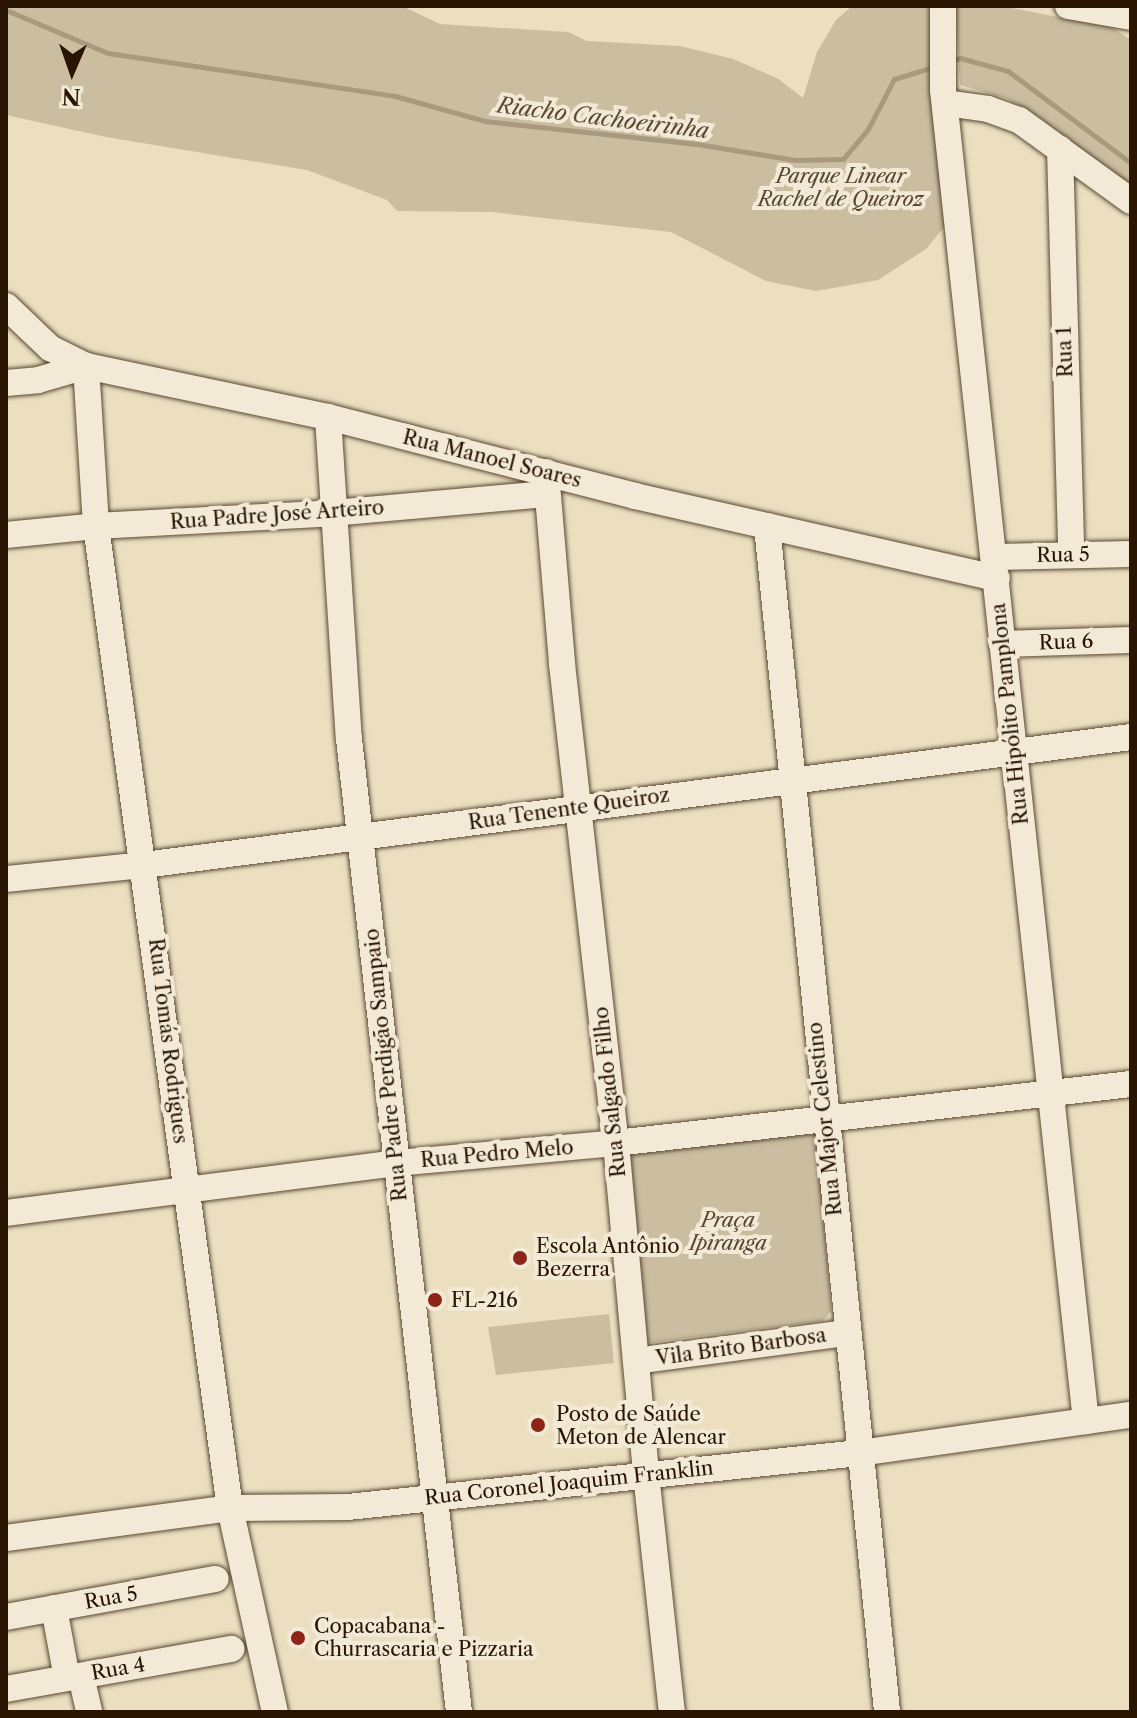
<!DOCTYPE html>
<meta charset="utf-8">
<style>
body{margin:0}
#map{position:relative;width:1137px;height:1718px;overflow:hidden;background:#ebdfc0;font-family:"Libre Caslon Text",serif}
div>[style]{position:absolute}
[style*='--x']{left:calc(var(--x)*1px);top:calc(var(--y)*1px);width:calc(var(--w)*1px);rotate:calc(var(--a)*1deg)}
.green>*{inset:0;background:#cabda0}
.stream>*{height:5px;margin:-2.5px;padding:0 2.5px;transform-origin:2.5px;border-radius:2.5px;background:#a99a7f}
.roads{filter:drop-shadow(0 0 2px #5a4831) drop-shadow(0 0 2px #5a4831)}
.minor>*{height:26px;margin:-13px;padding:0 13px;transform-origin:13px;border-radius:13px;background:#f2ead6}
.dots>*{width:22px;height:22px;translate:-50% -50%;box-sizing:border-box;border:4px solid #f2ead6;border-radius:50%}
span{translate:-50% -50%;white-space:nowrap;text-align:center;line-height:1.15;-webkit-text-stroke:8px #f2ead6;paint-order:stroke}
.park-label{font-size:20px;color:#594731;font-style:italic}
.street-label{font-size:20px;color:#291501}
.poi-label{font-size:20px;color:#291501}
.left{translate:0 -50%;text-align:left}
.water-label{font-size:22px;color:#5c4a33;font-style:italic}
.frame{position:absolute;inset:0;border:8px solid #291501;pointer-events:none}
.north{position:absolute;left:32px;top:32px;width:80px;height:80px;-webkit-text-stroke:6px #f2ead6;paint-order:stroke;rotate:182deg;font-size:22px;font-weight:700;line-height:32px;text-align:center;color:#291501}
.north::after{content:'';display:block;margin:auto;width:28px;height:36px;background:#291501;clip-path:polygon(50% 0,100% 100%,50% 72%,0 100%)}
</style>
<div id="map">
<div class="green">
<div style="clip-path:polygon(6px 6px,402px 6px,440px 24px,568px 32px,587px 41px,680px 46px,733px 59px,777px 78px,803px 98px,817px 52px,836px 20px,852px 6px,933px 6px,946px 225px,926px 249px,878px 280px,816px 291px,766px 281px,671px 232px,491px 212px,397px 211px,387px 200px,307px 170px,106px 137px,6px 115px)"></div>
<div style="clip-path:polygon(956px 6px,1002px 6px,1113px 28px,1131px 40px,1131px 188px,1043px 120px,1008px 99px,960px 85px)"></div>
<div style="clip-path:polygon(816px 1131px,831px 1310px,827px 1317px,822px 1321px,647px 1343px,627px 1148px)"></div>
<div style="clip-path:polygon(609px 1314px,614px 1363px,496px 1375px,488px 1327px)"></div>
</div>
<div class="stream">
<div style="--x:6;--y:10;--w:111;--a:22.9"></div>
<div style="--x:108;--y:53;--w:290;--a:8.5"></div>
<div style="--x:395;--y:96;--w:93;--a:15.5"></div>
<div style="--x:485;--y:121;--w:213;--a:6.2"></div>
<div style="--x:697;--y:144;--w:99;--a:9.3"></div>
<div style="--x:795;--y:160;--w:48;--a:-1.2"></div>
<div style="--x:843;--y:159;--w:39;--a:-50"></div>
<div style="--x:868;--y:129;--w:56;--a:-62.5"></div>
<div style="--x:894;--y:79;--w:41;--a:-17.1"></div>
<div style="--x:950;--y:61;--w:10;--a:-17"></div>
<div style="--x:960;--y:58;--w:50;--a:15.2"></div>
<div style="--x:1008;--y:71;--w:154;--a:36.8"></div>
</div>
<div class="roads">
<div class="minor">
<div style="--x:943;--y:6;--w:84;--a:90"></div>
<div style="--x:943;--y:90;--w:1339;--a:83.87"></div>
<div style="--x:1068;--y:6;--w:64;--a:9.9"></div>
<div style="--x:946;--y:103;--w:42;--a:8.1"></div>
<div style="--x:988;--y:109;--w:33;--a:20"></div>
<div style="--x:1019;--y:120;--w:138;--a:35.9"></div>
<div style="--x:1060;--y:149;--w:406;--a:88.4"></div>
<div style="--x:6;--y:306;--w:61;--a:43.7"></div>
<div style="--x:50;--y:348;--w:40;--a:26.6"></div>
<div style="--x:86;--y:366;--w:247;--a:11.9"></div>
<div style="--x:328;--y:417;--w:317;--a:14.4"></div>
<div style="--x:635;--y:496;--w:371;--a:12.8"></div>
<div style="--x:6;--y:383;--w:32;--a:-5"></div>
<div style="--x:38;--y:380;--w:50;--a:-16.3"></div>
<div style="--x:86;--y:366;--w:160;--a:86.4"></div>
<div style="--x:96;--y:526;--w:991;--a:82.23"></div>
<div style="--x:230;--y:1508;--w:209;--a:77.6"></div>
<div style="--x:328;--y:417;--w:323;--a:86.3"></div>
<div style="--x:349;--y:739;--w:979;--a:83.55"></div>
<div style="--x:546;--y:472;--w:193;--a:85.2"></div>
<div style="--x:562;--y:664;--w:482;--a:83.6"></div>
<div style="--x:616;--y:1143;--w:332;--a:84.8"></div>
<div style="--x:646;--y:1474;--w:239;--a:83.8"></div>
<div style="--x:767;--y:526;--w:1192;--a:84.22"></div>
<div style="--x:6;--y:535;--w:90;--a:-5.7"></div>
<div style="--x:96;--y:526;--w:237;--a:-3.1"></div>
<div style="--x:333;--y:513;--w:215;--a:-5.1"></div>
<div style="--x:996;--y:557;--w:135;--a:-1.3"></div>
<div style="--x:1002;--y:644;--w:129;--a:-1.8"></div>
<div style="--x:6;--y:879;--w:139;--a:-5.8"></div>
<div style="--x:144;--y:865;--w:995;--a:-7.39"></div>
<div style="--x:6;--y:1213;--w:394;--a:-7.3"></div>
<div style="--x:397;--y:1163;--w:220;--a:-5.2"></div>
<div style="--x:616;--y:1143;--w:518;--a:-6.54"></div>
<div style="--x:636;--y:1361;--w:213;--a:-7.6"></div>
<div style="--x:6;--y:1538;--w:226;--a:-7.6"></div>
<div style="--x:230;--y:1508;--w:118;--a:-0.5"></div>
<div style="--x:348;--y:1507;--w:514;--a:-6.03"></div>
<div style="--x:859;--y:1453;--w:275;--a:-8"></div>
<div style="--x:54;--y:1608;--w:71;--a:79.5"></div>
<div style="--x:6;--y:1617;--w:213;--a:-10.3"></div>
<div style="--x:81;--y:1676;--w:37;--a:77"></div>
<div style="--x:6;--y:1689;--w:229;--a:-10.1"></div>
</div>
</div>
<div class="dots">
<div style="left:520px;top:1258px;background:#8f2418"></div>
<div style="left:435px;top:1300px;background:#8f2418"></div>
<div style="left:538px;top:1425px;background:#8f2418"></div>
<div style="left:298px;top:1638px;background:#8f2418"></div>
</div>
<div class="park-label">
<span style="left:841px;top:188px">Parque Linear<br>Rachel de Queiroz</span>
<span style="left:728px;top:1232px">Praça<br>Ipiranga</span>
</div>
<div class="street-label">
<span style="left:1065px;top:352px;rotate:-92deg">Rua 1</span>
<span style="left:492px;top:459px;rotate:14deg">Rua Manoel Soares</span>
<span style="left:277px;top:515px;rotate:-4deg">Rua Padre José Arteiro</span>
<span style="left:1063px;top:555px;rotate:-1deg">Rua 5</span>
<span style="left:1066px;top:642px;rotate:-2deg">Rua 6</span>
<span style="left:1010px;top:714px;rotate:-96deg">Rua Hipólito Pamplona</span>
<span style="left:569px;top:809px;rotate:-8deg">Rua Tenente Queiroz</span>
<span style="left:168px;top:1041px;rotate:83deg">Rua Tomás Rodrigues</span>
<span style="left:386px;top:1065px;rotate:-96deg">Rua Padre Perdigão Sampaio</span>
<span style="left:610px;top:1092px;rotate:-96deg">Rua Salgado Filho</span>
<span style="left:825px;top:1119px;rotate:-96deg">Rua Major Celestino</span>
<span style="left:497px;top:1154px;rotate:-5deg">Rua Pedro Melo</span>
<span style="left:741px;top:1347px;rotate:-8deg">Vila Brito Barbosa</span>
<span style="left:569px;top:1483px;rotate:-6deg">Rua Coronel Joaquim Franklin</span>
<span style="left:111px;top:1598px;rotate:-10deg">Rua 5</span>
<span style="left:118px;top:1669px;rotate:-10deg">Rua 4</span>
</div>
<div class="poi-label">
<span class="left" style="left:536px;top:1258px">Escola Antônio<br>Bezerra</span>
<span class="left" style="left:451px;top:1300px">FL-216</span>
<span class="left" style="left:556px;top:1426px">Posto de Saúde<br>Meton de Alencar</span>
<span class="left" style="left:314px;top:1638px">Copacabana -<br>Churrascaria e Pizzaria</span>
</div>
<div class="water-label">
<span style="left:603px;top:118px;rotate:7deg">Riacho Cachoeirinha</span>
</div>
<div class="frame"></div>
<div class="north">N</div>
</div>
